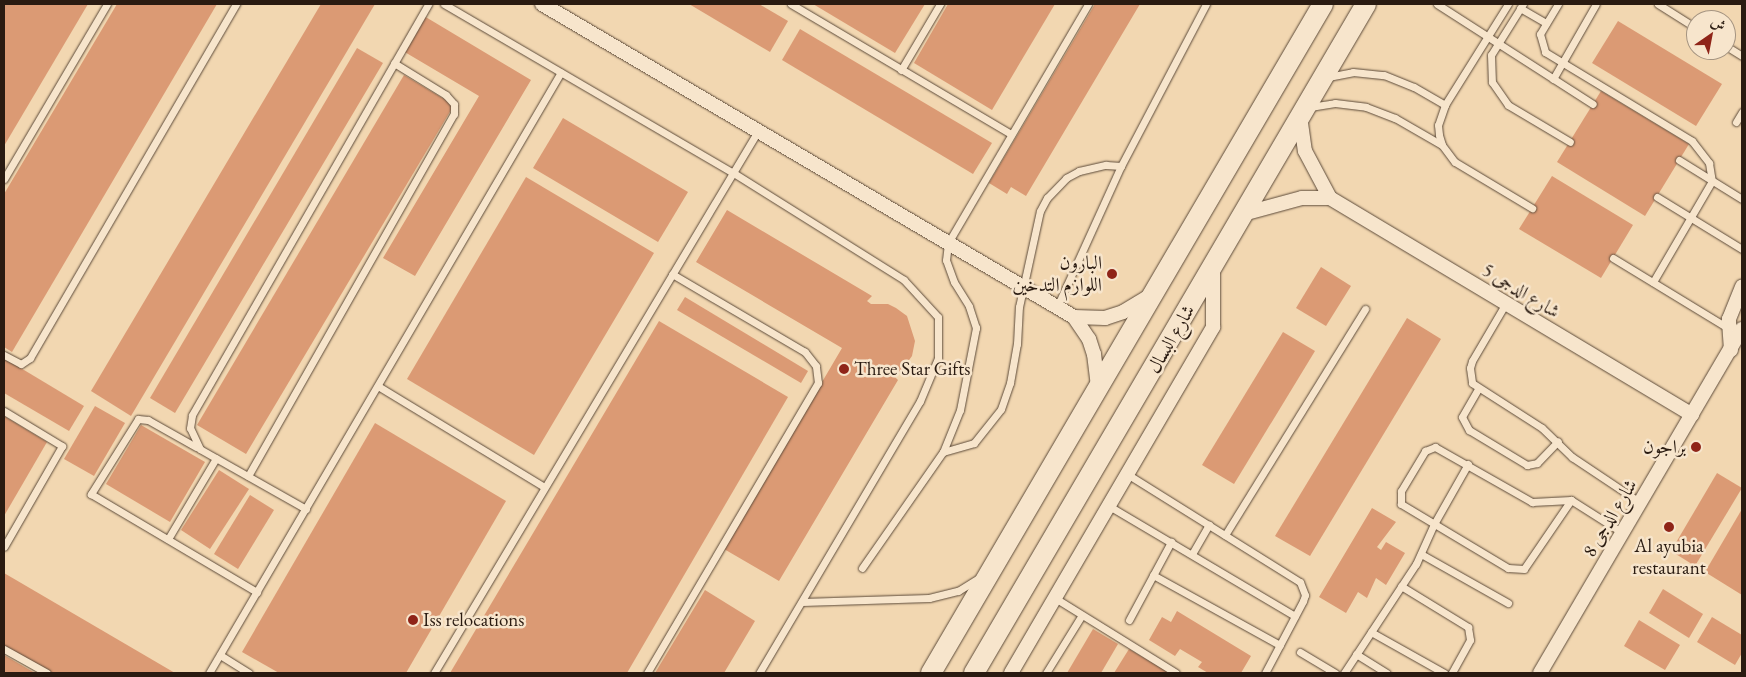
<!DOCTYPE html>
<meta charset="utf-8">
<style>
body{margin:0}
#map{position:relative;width:1746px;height:677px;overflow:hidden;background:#f2d7b1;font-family:"EB Garamond",Amiri,serif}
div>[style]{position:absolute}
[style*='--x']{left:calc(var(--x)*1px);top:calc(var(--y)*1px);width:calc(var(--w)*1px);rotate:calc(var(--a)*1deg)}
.building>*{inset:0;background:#db9a74}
.roads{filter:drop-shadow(0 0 1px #5c4a39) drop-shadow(0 0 1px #5c4a39)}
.lane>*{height:7px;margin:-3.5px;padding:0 3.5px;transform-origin:3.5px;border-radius:3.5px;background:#f7e5cc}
.street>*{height:14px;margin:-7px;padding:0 7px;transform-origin:7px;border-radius:7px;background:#f7e5cc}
.secondary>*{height:20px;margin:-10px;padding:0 10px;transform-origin:10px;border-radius:10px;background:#f7e5cc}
.dots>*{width:14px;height:14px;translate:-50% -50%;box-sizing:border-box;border:2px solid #f7e5cc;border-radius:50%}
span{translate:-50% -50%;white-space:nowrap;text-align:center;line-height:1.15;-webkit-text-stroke:5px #f7e5cc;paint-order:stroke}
.poi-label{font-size:19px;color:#2a1b11}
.right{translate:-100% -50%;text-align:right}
.left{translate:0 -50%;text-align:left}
.street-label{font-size:19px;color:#2a1b11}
.frame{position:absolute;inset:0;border:5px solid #2a1b11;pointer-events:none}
.north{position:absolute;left:1686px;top:10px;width:50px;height:50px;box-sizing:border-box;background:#f7e5cc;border:1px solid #a59481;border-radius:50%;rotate:33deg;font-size:14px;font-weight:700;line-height:20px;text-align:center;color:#2a1b11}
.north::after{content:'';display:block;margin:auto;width:18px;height:22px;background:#8f2418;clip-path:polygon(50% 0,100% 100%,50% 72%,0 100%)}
</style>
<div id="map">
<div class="building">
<div style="clip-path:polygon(4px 4px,88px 4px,4px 146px)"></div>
<div style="clip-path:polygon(117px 4px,217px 4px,12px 352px,4px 347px,4px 194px)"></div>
<div style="clip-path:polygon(321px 4px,375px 4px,131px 416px,91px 391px)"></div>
<div style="clip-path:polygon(689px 4px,759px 4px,788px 21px,770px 52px)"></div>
<div style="clip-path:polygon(813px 4px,925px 4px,895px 53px)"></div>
<div style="clip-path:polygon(948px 4px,1055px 4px,992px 110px,914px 63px)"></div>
<div style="clip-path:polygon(1095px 4px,1140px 4px,1026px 196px,1011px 187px,1007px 194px,989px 183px)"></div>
<div style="clip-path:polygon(424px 16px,531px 80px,415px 276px,383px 258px,479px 96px,403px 51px)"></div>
<div style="clip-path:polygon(1618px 21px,1722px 84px,1696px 126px,1592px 63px)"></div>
<div style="clip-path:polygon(800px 29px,992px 143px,973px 174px,782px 60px)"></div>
<div style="clip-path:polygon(357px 48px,383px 63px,175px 413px,150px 398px)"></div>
<div style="clip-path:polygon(404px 75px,454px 105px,246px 454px,197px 425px)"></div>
<div style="clip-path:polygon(1601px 91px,1689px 144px,1645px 216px,1557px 162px)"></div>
<div style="clip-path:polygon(563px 118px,688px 192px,658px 242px,533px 168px)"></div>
<div style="clip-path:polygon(1552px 176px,1633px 225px,1601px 278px,1519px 229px)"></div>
<div style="clip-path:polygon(526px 177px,654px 253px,534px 455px,407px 379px)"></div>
<div style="clip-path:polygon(727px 210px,872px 296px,867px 301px,871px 304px,888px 304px,896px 308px,907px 316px,915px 341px,912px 356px,901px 371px,892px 374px,898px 380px,779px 581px,724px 549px,842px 348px,696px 262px)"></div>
<div style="clip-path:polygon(1321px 267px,1351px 286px,1326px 326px,1296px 308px)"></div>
<div style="clip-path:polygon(685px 297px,808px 371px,801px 383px,677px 310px)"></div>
<div style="clip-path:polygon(1407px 318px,1441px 339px,1310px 556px,1275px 536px)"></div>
<div style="clip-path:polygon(659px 321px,788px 397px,627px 673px,450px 673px)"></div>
<div style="clip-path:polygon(1283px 332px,1315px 351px,1234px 484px,1202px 465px)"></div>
<div style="clip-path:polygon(4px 358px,84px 406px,69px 431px,4px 393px)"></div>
<div style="clip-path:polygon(95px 406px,125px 423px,94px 476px,64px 459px)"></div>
<div style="clip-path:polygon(4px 416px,47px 442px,4px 516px)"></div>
<div style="clip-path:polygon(375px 423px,506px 501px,406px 673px,279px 673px,242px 652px)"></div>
<div style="clip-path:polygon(141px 425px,205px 462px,170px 522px,106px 484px)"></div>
<div style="clip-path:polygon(219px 470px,249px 489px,210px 549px,181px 530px)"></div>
<div style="clip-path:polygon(1717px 473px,1742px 488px,1695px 566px,1671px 551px)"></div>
<div style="clip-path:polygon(250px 495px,274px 510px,238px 569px,214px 554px)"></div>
<div style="clip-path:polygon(1372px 508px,1396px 522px,1377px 547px,1381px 550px,1386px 542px,1405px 553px,1386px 585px,1376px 578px,1367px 598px,1358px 592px,1346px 613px,1319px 597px)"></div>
<div style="clip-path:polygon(1742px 509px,1742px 595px,1705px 572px)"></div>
<div style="clip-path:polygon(4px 573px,175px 673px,52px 673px,4px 646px)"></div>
<div style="clip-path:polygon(1663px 589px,1703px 614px,1689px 638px,1649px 613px)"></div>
<div style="clip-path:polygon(705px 590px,755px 621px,724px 673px,655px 673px)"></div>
<div style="clip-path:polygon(1177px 611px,1251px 656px,1241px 673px,1208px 673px,1198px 667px,1202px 662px,1180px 649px,1175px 656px,1149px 640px,1162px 617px,1171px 622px)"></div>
<div style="clip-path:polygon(1712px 617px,1742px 635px,1742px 653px,1735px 665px,1697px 642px)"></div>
<div style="clip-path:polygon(1639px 620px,1680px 645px,1665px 670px,1624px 646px)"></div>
<div style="clip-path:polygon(1093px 629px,1118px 644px,1101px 673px,1067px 673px)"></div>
<div style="clip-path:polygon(1129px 649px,1170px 673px,1114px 673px)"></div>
<div style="clip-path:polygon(4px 655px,35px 673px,4px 673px)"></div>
</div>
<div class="roads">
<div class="lane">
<div style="--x:444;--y:4;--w:333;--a:30.3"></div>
<div style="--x:732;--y:172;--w:203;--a:32.1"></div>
<div style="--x:904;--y:280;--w:50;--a:47.4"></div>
<div style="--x:938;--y:317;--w:41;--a:90"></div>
<div style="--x:938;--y:358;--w:47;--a:112.7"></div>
<div style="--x:920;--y:401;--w:316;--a:120.6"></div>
<div style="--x:791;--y:4;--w:256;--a:30.6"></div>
<div style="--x:1437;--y:4;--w:185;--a:32.7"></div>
<div style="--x:1508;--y:4;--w:119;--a:122"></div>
<div style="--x:1445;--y:105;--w:21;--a:109"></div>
<div style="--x:1438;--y:125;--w:10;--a:84"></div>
<div style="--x:1439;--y:135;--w:10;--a:73"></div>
<div style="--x:1442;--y:145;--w:21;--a:53"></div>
<div style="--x:1455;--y:162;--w:90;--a:30.9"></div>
<div style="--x:1523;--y:4;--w:60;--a:122.1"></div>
<div style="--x:1491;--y:55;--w:27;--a:88"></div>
<div style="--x:1492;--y:82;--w:28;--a:55"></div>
<div style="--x:1508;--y:105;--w:72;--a:30.8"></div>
<div style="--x:1558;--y:4;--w:35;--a:121"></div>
<div style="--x:1540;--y:34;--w:19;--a:74"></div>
<div style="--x:1545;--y:52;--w:172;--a:31.2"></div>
<div style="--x:1692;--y:141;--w:28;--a:52"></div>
<div style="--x:1709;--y:163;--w:18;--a:81"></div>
<div style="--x:1712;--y:181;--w:117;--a:120.3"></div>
<div style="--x:1658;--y:4;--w:45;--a:32.3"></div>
<div style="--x:1520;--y:8;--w:30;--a:30"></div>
<div style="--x:1726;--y:46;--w:19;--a:32"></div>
<div style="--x:901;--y:70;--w:77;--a:-59.4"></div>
<div style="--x:1328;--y:77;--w:25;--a:-11"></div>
<div style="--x:1353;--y:72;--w:31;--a:6"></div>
<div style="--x:1384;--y:75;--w:32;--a:22"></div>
<div style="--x:1414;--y:87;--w:36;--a:30"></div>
<div style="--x:1553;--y:79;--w:86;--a:-60.2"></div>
<div style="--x:1310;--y:107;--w:25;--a:-9"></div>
<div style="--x:1335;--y:103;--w:31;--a:7"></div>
<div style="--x:1366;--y:107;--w:31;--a:21"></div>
<div style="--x:1395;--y:118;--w:54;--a:29.9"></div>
<div style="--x:1736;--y:122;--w:12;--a:-59"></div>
<div style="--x:1679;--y:160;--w:74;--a:31.8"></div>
<div style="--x:4;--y:179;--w:203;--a:-59.5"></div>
<div style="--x:1657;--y:197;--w:100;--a:31.5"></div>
<div style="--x:1613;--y:258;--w:135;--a:31.3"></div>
<div style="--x:1506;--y:303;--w:67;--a:120.4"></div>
<div style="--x:1472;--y:361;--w:7;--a:106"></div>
<div style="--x:1470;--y:368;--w:15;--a:82"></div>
<div style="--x:1472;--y:383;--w:83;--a:32.7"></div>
<div style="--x:1542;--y:428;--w:42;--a:44"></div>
<div style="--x:1572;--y:457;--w:83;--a:33.7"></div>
<div style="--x:1057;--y:307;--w:155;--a:-65.6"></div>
<div style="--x:1121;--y:166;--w:183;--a:-62.3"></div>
<div style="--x:4;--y:355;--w:19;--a:28"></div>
<div style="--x:21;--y:364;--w:11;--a:-34"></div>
<div style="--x:30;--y:358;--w:410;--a:-59.8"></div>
<div style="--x:378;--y:386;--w:194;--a:31.3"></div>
<div style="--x:1478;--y:389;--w:32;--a:120"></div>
<div style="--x:1462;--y:417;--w:15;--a:62"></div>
<div style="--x:1469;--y:430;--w:68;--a:31.1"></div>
<div style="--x:1527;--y:465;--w:10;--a:-11"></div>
<div style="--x:1537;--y:463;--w:30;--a:-46"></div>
<div style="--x:4;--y:411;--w:68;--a:31.1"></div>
<div style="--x:62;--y:446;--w:116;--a:119.9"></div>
<div style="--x:196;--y:447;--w:55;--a:-150.6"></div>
<div style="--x:148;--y:420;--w:10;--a:-174"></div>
<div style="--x:138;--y:419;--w:89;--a:122.1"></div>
<div style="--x:91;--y:494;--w:193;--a:30.6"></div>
<div style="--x:1435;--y:447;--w:112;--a:29.6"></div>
<div style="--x:1532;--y:502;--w:39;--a:-3"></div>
<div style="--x:1571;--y:500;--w:83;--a:124.3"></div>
<div style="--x:1524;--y:569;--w:16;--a:-176"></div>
<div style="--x:1508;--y:568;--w:125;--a:-149.1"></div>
<div style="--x:1401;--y:504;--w:13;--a:-90"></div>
<div style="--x:1401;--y:491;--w:47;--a:-59"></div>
<div style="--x:1425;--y:451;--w:11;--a:-22"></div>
<div style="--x:943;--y:452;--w:32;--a:-16"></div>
<div style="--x:974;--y:443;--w:43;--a:-51.5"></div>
<div style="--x:1001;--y:409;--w:28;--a:-71"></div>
<div style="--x:1010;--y:383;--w:40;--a:-80"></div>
<div style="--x:1017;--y:344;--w:37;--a:-87"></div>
<div style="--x:1019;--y:307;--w:98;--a:-77.7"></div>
<div style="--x:1040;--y:211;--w:15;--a:-62"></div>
<div style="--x:1047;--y:198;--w:28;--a:-46"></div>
<div style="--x:1066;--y:178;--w:15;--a:-28"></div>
<div style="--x:1079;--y:171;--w:28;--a:-13"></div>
<div style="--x:1106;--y:165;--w:15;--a:4"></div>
<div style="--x:1127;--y:474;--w:204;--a:32"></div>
<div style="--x:1300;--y:582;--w:14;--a:69"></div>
<div style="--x:1305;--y:595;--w:6;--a:108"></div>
<div style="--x:1303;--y:601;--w:81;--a:117.8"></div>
<div style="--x:248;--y:476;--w:417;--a:-60.4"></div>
<div style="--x:454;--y:114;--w:10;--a:-90"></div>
<div style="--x:454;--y:104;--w:12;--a:-132"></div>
<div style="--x:446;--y:95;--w:61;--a:-148.4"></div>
<div style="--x:1571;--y:500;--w:62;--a:32.4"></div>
<div style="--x:1109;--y:506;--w:216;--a:30.6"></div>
<div style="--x:306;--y:509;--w:122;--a:-150.5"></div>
<div style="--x:200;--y:449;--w:23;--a:-115"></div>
<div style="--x:190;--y:428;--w:13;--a:-81"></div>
<div style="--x:192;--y:415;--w:474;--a:-60.1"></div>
<div style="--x:1225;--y:535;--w:266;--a:-58.2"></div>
<div style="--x:168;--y:539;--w:94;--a:-59.3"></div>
<div style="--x:1192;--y:554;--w:34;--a:-60"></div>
<div style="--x:1421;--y:554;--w:100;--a:29.4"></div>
<div style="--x:862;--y:568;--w:141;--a:-55.1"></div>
<div style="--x:943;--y:452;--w:45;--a:-68"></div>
<div style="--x:960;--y:410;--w:84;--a:-79"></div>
<div style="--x:976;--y:328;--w:23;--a:-108"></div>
<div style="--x:969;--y:306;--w:28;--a:-122"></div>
<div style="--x:954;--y:282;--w:23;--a:-110"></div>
<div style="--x:946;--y:260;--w:17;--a:-83"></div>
<div style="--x:948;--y:243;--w:277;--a:-59.6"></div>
<div style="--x:1153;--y:575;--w:145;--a:28.9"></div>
<div style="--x:1401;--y:586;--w:79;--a:31.5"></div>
<div style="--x:1468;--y:627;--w:13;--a:81"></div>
<div style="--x:1470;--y:640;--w:38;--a:119"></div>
<div style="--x:1055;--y:598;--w:142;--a:31.8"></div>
<div style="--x:802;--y:602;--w:127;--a:-1.8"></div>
<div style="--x:929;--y:598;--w:30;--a:-14"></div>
<div style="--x:958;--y:591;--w:26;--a:-32"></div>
<div style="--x:1129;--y:620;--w:89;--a:-61.7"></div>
<div style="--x:1371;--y:632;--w:84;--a:29.3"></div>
<div style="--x:4;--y:649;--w:49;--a:29.2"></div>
<div style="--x:1300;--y:652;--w:41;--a:31"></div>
<div style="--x:1356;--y:654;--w:36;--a:32"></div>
<div style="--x:220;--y:655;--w:34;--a:32"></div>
<div style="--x:209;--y:673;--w:696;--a:-59.64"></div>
<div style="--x:434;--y:673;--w:631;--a:-59.13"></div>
<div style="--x:647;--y:673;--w:337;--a:-59.5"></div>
<div style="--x:818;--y:383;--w:17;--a:-97"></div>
<div style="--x:816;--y:366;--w:18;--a:-128"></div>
<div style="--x:805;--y:352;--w:154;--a:-149.6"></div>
<div style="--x:1046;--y:673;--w:68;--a:-58.2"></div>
<div style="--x:1344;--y:673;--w:131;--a:-56.6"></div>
<div style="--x:1416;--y:564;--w:44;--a:-65.8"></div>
<div style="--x:1434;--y:524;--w:69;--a:-60.5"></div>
</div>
<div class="street">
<div style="--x:542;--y:4;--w:617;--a:30.47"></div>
<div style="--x:1074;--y:317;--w:27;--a:56"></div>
<div style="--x:1089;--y:339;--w:16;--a:72"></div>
<div style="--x:1094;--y:354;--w:33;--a:83"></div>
<div style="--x:1300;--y:116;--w:35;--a:82"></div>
<div style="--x:1305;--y:151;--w:53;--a:62"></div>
<div style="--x:1330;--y:198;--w:422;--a:30.9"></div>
<div style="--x:1243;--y:214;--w:61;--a:-15.2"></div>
<div style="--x:1302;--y:198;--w:28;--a:0"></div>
<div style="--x:1074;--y:317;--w:31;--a:2"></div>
<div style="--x:1105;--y:318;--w:19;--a:-18"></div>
<div style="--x:1123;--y:312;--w:31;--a:-31"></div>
<div style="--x:1731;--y:350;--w:31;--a:-94"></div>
<div style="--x:1729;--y:319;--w:35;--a:-68"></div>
<div style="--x:1011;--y:673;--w:401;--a:-59.7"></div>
<div style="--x:1213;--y:327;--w:61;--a:-90"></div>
<div style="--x:1540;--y:673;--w:399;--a:-59.6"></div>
</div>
<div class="secondary">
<div style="--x:931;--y:673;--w:775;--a:-59.63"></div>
<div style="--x:974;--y:673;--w:775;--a:-59.63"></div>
</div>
</div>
<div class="dots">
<div style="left:1112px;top:274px;background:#8f2418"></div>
<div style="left:844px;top:369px;background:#8f2418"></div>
<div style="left:1696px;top:447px;background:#8f2418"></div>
<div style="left:1669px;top:527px;background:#8f2418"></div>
<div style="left:413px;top:620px;background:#8f2418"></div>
</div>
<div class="poi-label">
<span class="right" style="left:1102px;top:274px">البارون<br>اللوازم التدخين</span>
<span class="left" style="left:854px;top:369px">Three Star Gifts</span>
<span class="right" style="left:1686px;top:447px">براجون</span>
<span style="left:1669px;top:557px">Al ayubia<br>restaurant</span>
<span class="left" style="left:423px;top:620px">Iss relocations</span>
</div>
<div class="street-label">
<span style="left:1521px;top:291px;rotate:31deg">شارع الدجى 5</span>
<span style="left:1171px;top:339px;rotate:-60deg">شارع البسال</span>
<span style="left:1610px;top:518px;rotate:-59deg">شارع الدجى 8</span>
</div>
<div class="frame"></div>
<div class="north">ش</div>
</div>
